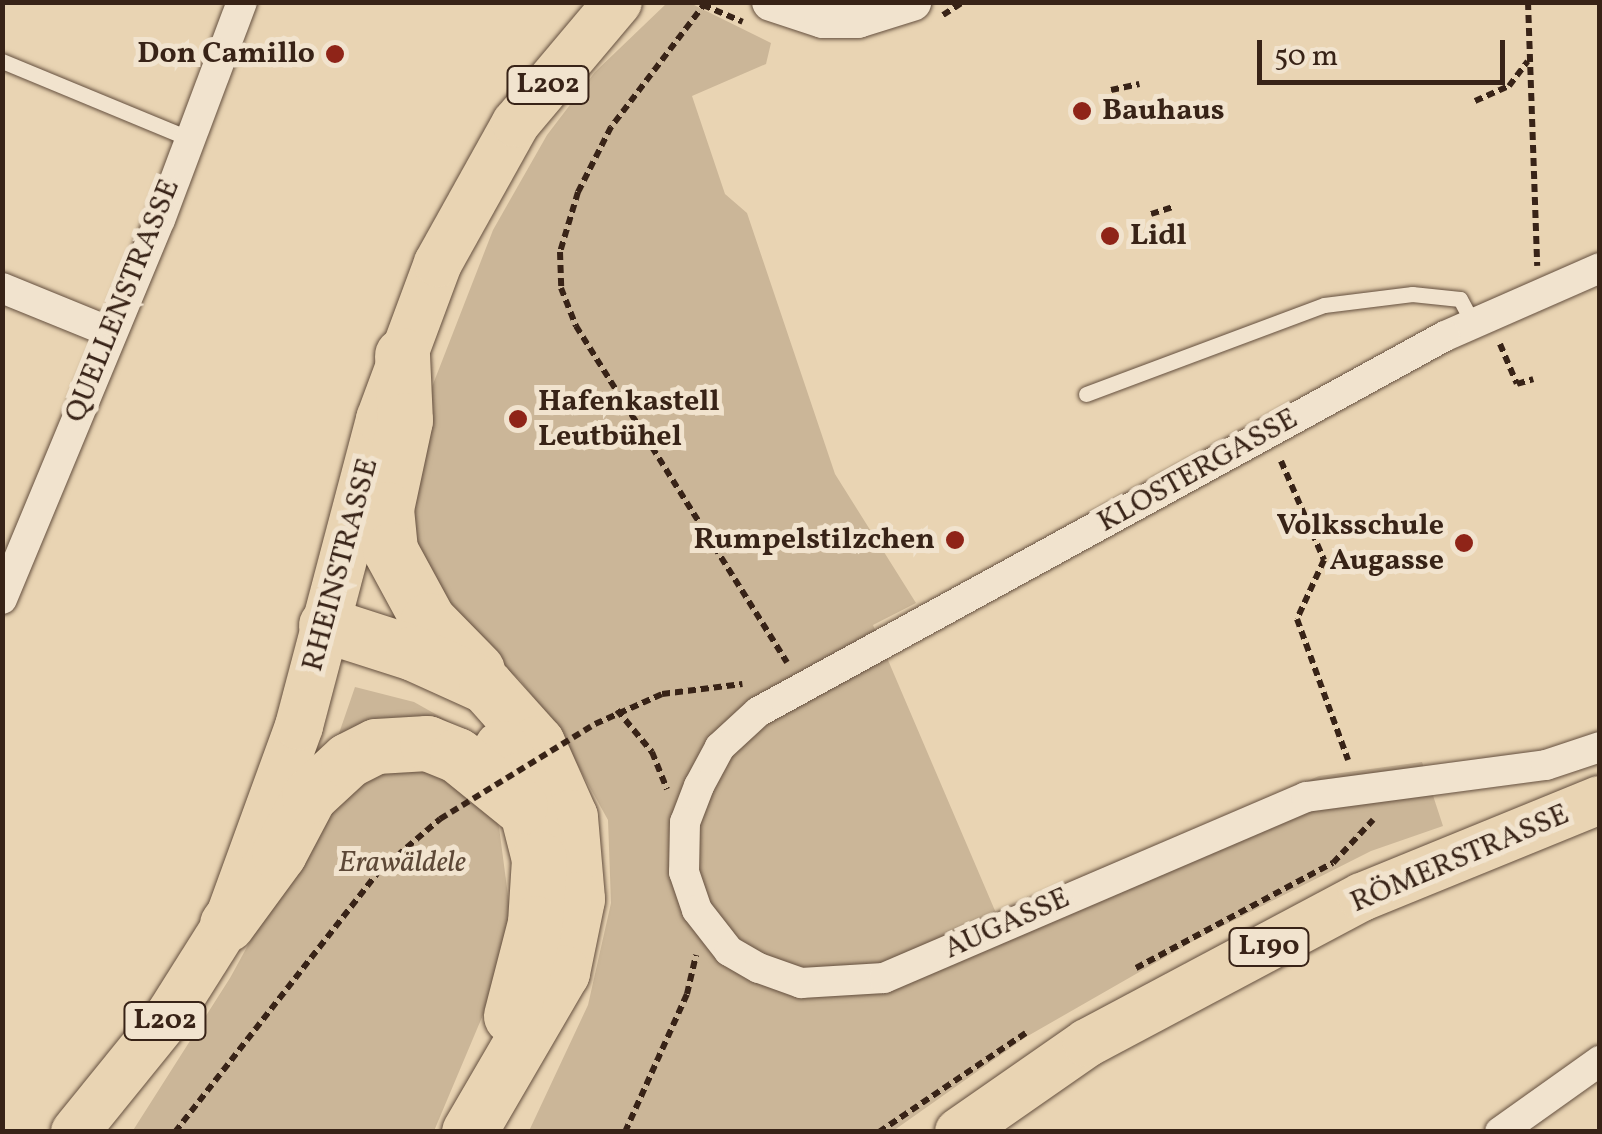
<!DOCTYPE html>
<meta charset="utf-8">
<style>
body{margin:0}
#map{position:relative;width:1602px;height:1134px;overflow:hidden;background:#e9d4b3;font-family:Vollkorn,serif}
div>[style]{position:absolute}
[style*='--x']{left:calc(var(--x)*1px);top:calc(var(--y)*1px);width:calc(var(--w)*1px);rotate:calc(var(--a)*1deg)}
.green>*{inset:0;background:#cbb698}
.path>*{height:6px;margin-top:-3px;transform-origin:0;background:repeating-linear-gradient(90deg,#382317 0 8px,transparent 0 13px)}
.roads{filter:drop-shadow(0 0 2px #644f3e) drop-shadow(0 0 2px #644f3e)}
.service>*{height:15px;margin:-7.5px;padding:0 7.5px;transform-origin:7.5px;border-radius:7.5px;background:#f1e3ce}
.minor>*{height:30px;margin:-15px;padding:0 15px;transform-origin:15px;border-radius:15px;background:#f1e3ce}
.tertiary>*{height:38px;margin:-19px;padding:0 19px;transform-origin:19px;border-radius:19px;background:#f1e3ce}
.primary>*{height:48px;margin:-24px;padding:0 24px;transform-origin:24px;border-radius:24px;background:#e9d4b3}
.motorway>*{height:55px;margin:-27.5px;padding:0 27.5px;transform-origin:27.5px;border-radius:27.5px;background:#e9d4b3}
.path-bridge>*{height:6px;margin-top:-3px;transform-origin:0;background:repeating-linear-gradient(90deg,#382317 0 8px,transparent 0 13px)}
.dots>*{width:28px;height:28px;translate:-50% -50%;box-sizing:border-box;border:5px solid #f1e3ce;border-radius:50%}
span{translate:-50% -50%;white-space:nowrap;text-align:center;line-height:1.15;-webkit-text-stroke:10px #f1e3ce;paint-order:stroke}
.shield-label span{padding:2px 8px;background:#f1e3ce;border:2px solid;border-radius:8px;-webkit-text-stroke-width:0}
.shield-label{font-size:28px;color:#382317;font-weight:700}
.poi-label{font-size:30px;color:#382317;font-weight:700}
.right{translate:-100% -50%;text-align:right}
.left{translate:0 -50%;text-align:left}
.street-label{font-size:30px;color:#382317}
.park-label{font-size:30px;color:#5d4837;font-style:italic}
.frame{position:absolute;inset:0;border:5px solid #382317;pointer-events:none}
.scale{position:absolute;left:1257px;top:40px;width:248px;height:45px;box-sizing:border-box;border:5px solid #382317;border-top:0;padding-left:12px;font-size:30px;line-height:35px;white-space:nowrap;color:#382317;-webkit-text-stroke:8px #f1e3ce;paint-order:stroke}
</style>
<div id="map">
<div class="green">
<div style="clip-path:polygon(667px 3px,690px 3px,771px 43px,766px 64px,692px 96px,725px 194px,747px 213px,835px 474px,916px 603px,873px 625px,996px 913px,1319px 776px,1422px 762px,1443px 826px,1371px 851px,1197px 939px,1026px 1037px,893px 1131px,529px 1131px,588px 1005px,611px 903px,608px 820px,557px 728px,520px 680px,441px 614px,405px 536px,423px 410px,493px 230px,547px 135px,595px 72px)"></div>
<div style="clip-path:polygon(355px 687px,414px 702px,462px 729px,336px 742px)"></div>
<div style="clip-path:polygon(413px 757px,487px 800px,499px 827px,510px 911px,488px 1003px,434px 1131px,132px 1132px,230px 978px,331px 793px)"></div>
</div>
<div class="path">
<div style="--x:706;--y:2;--w:157;--a:127.2"></div>
<div style="--x:611;--y:127;--w:73;--a:116.9"></div>
<div style="--x:578;--y:192;--w:63;--a:106.7"></div>
<div style="--x:560;--y:252;--w:36;--a:88"></div>
<div style="--x:561;--y:288;--w:41;--a:68.5"></div>
<div style="--x:576;--y:326;--w:397;--a:57.9"></div>
<div style="--x:1528;--y:2;--w:264;--a:88"></div>
<div style="--x:703;--y:5;--w:43;--a:23"></div>
<div style="--x:943;--y:15;--w:24;--a:-33"></div>
<div style="--x:1111;--y:90;--w:29;--a:-12"></div>
<div style="--x:1475;--y:101;--w:37;--a:-24"></div>
<div style="--x:1509;--y:86;--w:31;--a:-53"></div>
<div style="--x:1151;--y:214;--w:25;--a:-18"></div>
<div style="--x:1500;--y:344;--w:43;--a:67"></div>
<div style="--x:1517;--y:384;--w:17;--a:-17"></div>
<div style="--x:1281;--y:461;--w:108;--a:66.5"></div>
<div style="--x:1324;--y:560;--w:65;--a:114.6"></div>
<div style="--x:1297;--y:619;--w:150;--a:70.1"></div>
<div style="--x:617;--y:710;--w:55;--a:50.2"></div>
<div style="--x:652;--y:752;--w:40;--a:68"></div>
<div style="--x:595;--y:724;--w:73;--a:-24.1"></div>
<div style="--x:662;--y:694;--w:81;--a:-7.1"></div>
<div style="--x:1136;--y:968;--w:223;--a:-28.1"></div>
<div style="--x:1333;--y:863;--w:59;--a:-47.1"></div>
<div style="--x:175;--y:1132;--w:328;--a:-52"></div>
<div style="--x:377;--y:873;--w:83;--a:-40.6"></div>
<div style="--x:625;--y:1132;--w:151;--a:-65.8"></div>
<div style="--x:687;--y:994;--w:40;--a:-77"></div>
<div style="--x:879;--y:1132;--w:177;--a:-34"></div>
</div>
<div class="roads">
<div class="service">
<div style="--x:2;--y:61;--w:201;--a:22.5"></div>
<div style="--x:1086;--y:394;--w:254;--a:-20.5"></div>
<div style="--x:1324;--y:305;--w:89;--a:-7.1"></div>
<div style="--x:1412;--y:294;--w:48;--a:5.9"></div>
<div style="--x:1460;--y:299;--w:27;--a:62"></div>
</div>
<div class="minor">
<div style="--x:1600;--y:268;--w:169;--a:156.3"></div>
<div style="--x:1445;--y:336;--w:783;--a:151.31"></div>
<div style="--x:758;--y:712;--w:52;--a:137.4"></div>
<div style="--x:720;--y:747;--w:44;--a:118.3"></div>
<div style="--x:699;--y:786;--w:39;--a:111"></div>
<div style="--x:685;--y:822;--w:50;--a:91.1"></div>
<div style="--x:684;--y:872;--w:40;--a:71.1"></div>
<div style="--x:697;--y:910;--w:52;--a:52"></div>
<div style="--x:729;--y:951;--w:34;--a:30"></div>
<div style="--x:759;--y:968;--w:45;--a:19.7"></div>
<div style="--x:801;--y:983;--w:83;--a:-3.4"></div>
<div style="--x:884;--y:978;--w:459;--a:-23.2"></div>
<div style="--x:1306;--y:797;--w:242;--a:-7.6"></div>
<div style="--x:1546;--y:765;--w:57;--a:-18.4"></div>
<div style="--x:2;--y:288;--w:117;--a:22.2"></div>
<div style="--x:2;--y:599;--w:411;--a:-67.4"></div>
<div style="--x:160;--y:220;--w:233;--a:-69.4"></div>
<div style="--x:1500;--y:1132;--w:123;--a:-35.4"></div>
</div>
<div class="tertiary">
<div style="--x:771;--y:2;--w:55;--a:18.1"></div>
<div style="--x:823;--y:19;--w:35;--a:0"></div>
<div style="--x:858;--y:19;--w:57;--a:-17.5"></div>
</div>
<div class="primary">
<div style="--x:75;--y:1132;--w:149;--a:-51"></div>
<div style="--x:169;--y:1016;--w:109;--a:-57.8"></div>
<div style="--x:227;--y:924;--w:211;--a:-70"></div>
<div style="--x:299;--y:726;--w:318;--a:-75.2"></div>
<div style="--x:380;--y:419;--w:166;--a:-69.6"></div>
<div style="--x:438;--y:263;--w:160;--a:-60.9"></div>
<div style="--x:516;--y:123;--w:158;--a:-49.9"></div>
<div style="--x:959;--y:1132;--w:156;--a:-34.8"></div>
<div style="--x:1087;--y:1043;--w:311;--a:-28"></div>
<div style="--x:1362;--y:897;--w:257;--a:-22.2"></div>
</div>
<div class="motorway">
<div style="--x:402;--y:355;--w:65;--a:87.4"></div>
<div style="--x:405;--y:420;--w:91;--a:102.1"></div>
<div style="--x:386;--y:509;--w:41;--a:84.4"></div>
<div style="--x:390;--y:550;--w:80;--a:61.5"></div>
<div style="--x:428;--y:620;--w:70;--a:45.6"></div>
<div style="--x:326;--y:625;--w:91;--a:17.8"></div>
<div style="--x:413;--y:653;--w:80;--a:24.3"></div>
<div style="--x:486;--y:686;--w:76;--a:48.2"></div>
<div style="--x:537;--y:743;--w:81;--a:66"></div>
<div style="--x:570;--y:817;--w:82;--a:85.1"></div>
<div style="--x:577;--y:899;--w:75;--a:101.6"></div>
<div style="--x:562;--y:972;--w:185;--a:120.2"></div>
<div style="--x:501;--y:748;--w:37;--a:61"></div>
<div style="--x:519;--y:780;--w:81;--a:75.8"></div>
<div style="--x:539;--y:859;--w:64;--a:93.6"></div>
<div style="--x:535;--y:923;--w:96;--a:104.5"></div>
<div style="--x:227;--y:924;--w:88;--a:-53.8"></div>
<div style="--x:279;--y:853;--w:64;--a:-62.2"></div>
<div style="--x:309;--y:796;--w:53;--a:-42.7"></div>
<div style="--x:348;--y:760;--w:31;--a:-27"></div>
<div style="--x:376;--y:746;--w:51;--a:-3.4"></div>
<div style="--x:427;--y:743;--w:32;--a:22"></div>
<div style="--x:457;--y:755;--w:81;--a:39"></div>
</div>
</div>
<div class="path-bridge">
<div style="--x:440;--y:819;--w:182;--a:-31.5"></div>
</div>
<div class="dots">
<div style="left:335px;top:54px;background:#8f2418"></div>
<div style="left:1082px;top:111px;background:#8f2418"></div>
<div style="left:1110px;top:236px;background:#8f2418"></div>
<div style="left:518px;top:419px;background:#8f2418"></div>
<div style="left:955px;top:540px;background:#8f2418"></div>
<div style="left:1464px;top:543px;background:#8f2418"></div>
</div>
<div class="shield-label">
<span style="left:548px;top:85px">L202</span>
<span style="left:1269px;top:947px">L190</span>
<span style="left:165px;top:1021px">L202</span>
</div>
<div class="poi-label">
<span class="right" style="left:315px;top:54px">Don Camillo</span>
<span class="left" style="left:1102px;top:111px">Bauhaus</span>
<span class="left" style="left:1130px;top:236px">Lidl</span>
<span class="left" style="left:538px;top:419px">Hafenkastell<br>Leutbühel</span>
<span class="right" style="left:1444px;top:543px">Volksschule<br>Augasse</span>
<span class="right" style="left:935px;top:540px">Rumpelstilzchen</span>
</div>
<div class="street-label">
<span style="left:123px;top:301px;rotate:-68deg">QUELLENSTRASSE</span>
<span style="left:1198px;top:471px;rotate:-29deg">KLOSTERGASSE</span>
<span style="left:341px;top:565px;rotate:-75deg">RHEINSTRASSE</span>
<span style="left:1460px;top:859px;rotate:-23deg">RÖMERSTRASSE</span>
<span style="left:1007px;top:924px;rotate:-24deg">AUGASSE</span>
</div>
<div class="park-label">
<span style="left:402px;top:863px">Erawäldele</span>
</div>
<div class="frame"></div>
<div class="scale">50 m</div>
</div>
